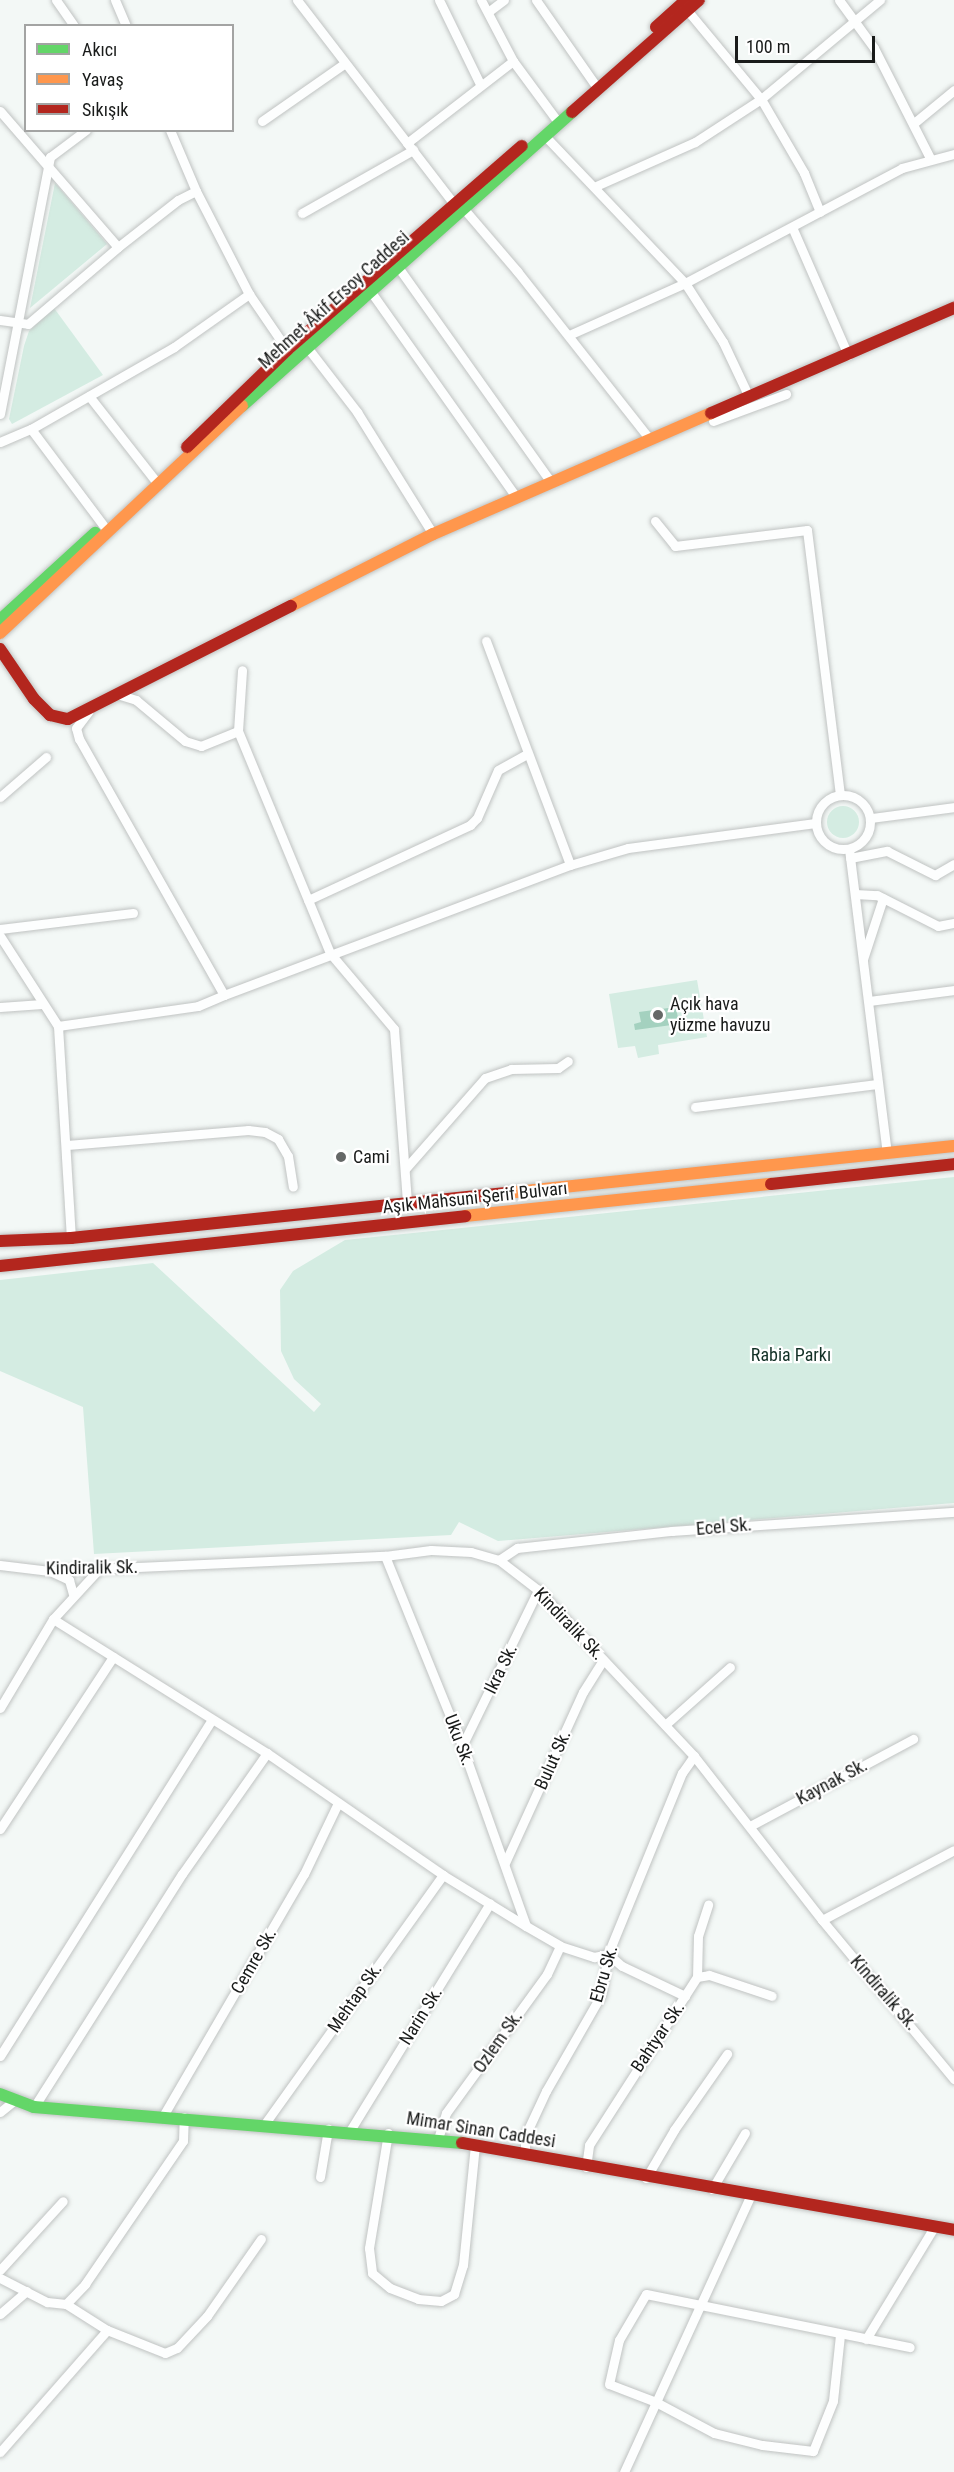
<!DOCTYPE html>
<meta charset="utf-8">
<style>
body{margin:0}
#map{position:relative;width:954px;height:2472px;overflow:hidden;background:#f3f8f6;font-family:"Roboto Condensed",sans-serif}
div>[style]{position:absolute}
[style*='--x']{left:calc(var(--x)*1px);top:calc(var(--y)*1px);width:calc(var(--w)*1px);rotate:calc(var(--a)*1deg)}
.green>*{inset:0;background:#d4ece2}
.round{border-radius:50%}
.water>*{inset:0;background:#a4d1bf}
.roads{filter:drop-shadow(0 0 2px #c0c3c2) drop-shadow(0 0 2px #c0c3c2)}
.street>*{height:9px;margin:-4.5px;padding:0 4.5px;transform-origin:4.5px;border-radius:4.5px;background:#fdfefe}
.street>.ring{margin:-4.5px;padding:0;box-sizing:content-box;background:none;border:9px solid #fdfefe;border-radius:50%}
.fast>*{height:12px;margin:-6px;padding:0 6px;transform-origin:6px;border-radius:6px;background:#63d668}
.slow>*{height:12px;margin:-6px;padding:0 6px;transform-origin:6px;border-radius:6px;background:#ff974d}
.jam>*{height:12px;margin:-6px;padding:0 6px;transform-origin:6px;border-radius:6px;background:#b3261e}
.dots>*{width:16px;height:16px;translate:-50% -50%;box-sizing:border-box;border:3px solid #fff;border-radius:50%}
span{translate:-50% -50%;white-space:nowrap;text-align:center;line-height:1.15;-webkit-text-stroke:4.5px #fff;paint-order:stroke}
.street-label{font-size:18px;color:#191b1a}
.poi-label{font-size:18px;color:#191b1a}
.left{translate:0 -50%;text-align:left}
.park-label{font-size:18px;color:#133127}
.legend{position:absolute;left:24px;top:24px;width:210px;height:108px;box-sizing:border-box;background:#fff;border:2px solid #a3a4a3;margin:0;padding:8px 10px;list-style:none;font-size:18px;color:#191b1a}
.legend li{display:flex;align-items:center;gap:12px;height:30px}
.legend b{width:30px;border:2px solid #a3a4a3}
.scale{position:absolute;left:735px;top:36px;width:140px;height:27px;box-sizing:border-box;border:3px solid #191b1a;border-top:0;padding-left:8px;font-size:18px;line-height:21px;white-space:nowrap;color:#191b1a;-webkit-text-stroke:4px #fff;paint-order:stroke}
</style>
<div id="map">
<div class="green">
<div style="clip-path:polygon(55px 183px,107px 244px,30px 308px)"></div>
<div style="clip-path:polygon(54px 308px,103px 375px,12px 424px,9px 419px,24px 346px,29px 331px)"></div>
<div class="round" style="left:827px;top:806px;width:32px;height:32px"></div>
<div style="clip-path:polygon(697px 980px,707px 1037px,658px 1045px,659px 1054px,638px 1058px,635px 1046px,618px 1048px,609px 994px)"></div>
<div style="clip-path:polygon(954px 1177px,954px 1503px,498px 1541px,459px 1522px,451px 1535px,94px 1554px,83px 1407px,0 1371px,0 1280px,153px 1263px,314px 1412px,321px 1404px,294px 1379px,281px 1351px,280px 1290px,293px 1271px,345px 1240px)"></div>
</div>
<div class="water">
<div style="clip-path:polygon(676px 1007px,679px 1024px,635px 1030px,634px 1024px,641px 1022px,639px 1012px)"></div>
</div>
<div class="roads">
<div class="street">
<div style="--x:56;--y:0;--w:32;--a:55"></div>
<div style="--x:115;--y:0;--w:28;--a:67"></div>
<div style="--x:297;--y:0;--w:259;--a:52.4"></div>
<div style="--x:455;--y:205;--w:10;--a:24"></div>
<div style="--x:464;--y:209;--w:82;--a:49.5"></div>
<div style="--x:517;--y:271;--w:213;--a:51.7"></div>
<div style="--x:439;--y:0;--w:93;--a:64"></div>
<div style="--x:481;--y:0;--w:69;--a:62.3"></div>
<div style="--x:513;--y:61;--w:71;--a:53.6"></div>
<div style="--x:536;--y:0;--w:101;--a:55.1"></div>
<div style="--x:839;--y:0;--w:59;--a:53.9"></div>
<div style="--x:874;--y:48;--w:123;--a:63"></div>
<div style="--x:687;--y:10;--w:116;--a:50.3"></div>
<div style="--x:761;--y:99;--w:86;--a:59.8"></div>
<div style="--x:804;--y:173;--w:42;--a:67.7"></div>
<div style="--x:488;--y:12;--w:20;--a:-37"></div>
<div style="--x:0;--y:111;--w:180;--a:49.1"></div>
<div style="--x:118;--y:247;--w:76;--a:-38.1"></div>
<div style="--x:178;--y:200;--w:20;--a:-27"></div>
<div style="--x:262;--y:121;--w:101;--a:-34.9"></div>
<div style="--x:914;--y:123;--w:52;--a:-39.5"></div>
<div style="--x:170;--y:130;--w:66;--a:66.9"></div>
<div style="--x:196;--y:191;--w:116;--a:62.8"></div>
<div style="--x:249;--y:294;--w:73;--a:55.7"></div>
<div style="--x:545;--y:136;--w:203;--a:46.4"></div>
<div style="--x:685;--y:283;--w:70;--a:57.2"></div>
<div style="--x:723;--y:342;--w:59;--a:64.7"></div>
<div style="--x:407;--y:143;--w:134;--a:-37.7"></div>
<div style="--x:596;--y:186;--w:108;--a:-24"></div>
<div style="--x:695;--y:142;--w:79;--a:-33.1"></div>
<div style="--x:761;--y:99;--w:155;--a:-39.8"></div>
<div style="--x:302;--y:213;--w:128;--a:-29.6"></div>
<div style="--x:792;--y:227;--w:140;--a:66.4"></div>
<div style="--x:398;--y:267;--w:264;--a:54.6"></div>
<div style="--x:371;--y:292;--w:251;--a:54.7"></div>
<div style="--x:0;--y:320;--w:28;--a:8"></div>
<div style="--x:28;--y:324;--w:118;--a:-40.5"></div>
<div style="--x:569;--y:335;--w:127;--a:-24.1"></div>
<div style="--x:685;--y:283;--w:246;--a:-27.9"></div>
<div style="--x:902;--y:168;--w:54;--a:-15.1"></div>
<div style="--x:307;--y:347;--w:82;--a:52.4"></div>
<div style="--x:357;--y:412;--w:144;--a:58.1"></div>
<div style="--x:89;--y:396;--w:105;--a:51.9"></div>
<div style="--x:0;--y:414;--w:262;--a:-79"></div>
<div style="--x:50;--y:157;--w:45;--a:-36.9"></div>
<div style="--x:713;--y:421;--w:78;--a:-20.3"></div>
<div style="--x:31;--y:429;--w:120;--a:53.1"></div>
<div style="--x:0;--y:442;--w:34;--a:-23"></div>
<div style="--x:31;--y:429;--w:165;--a:-29.8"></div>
<div style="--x:174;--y:347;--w:92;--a:-35.2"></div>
<div style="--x:655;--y:521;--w:32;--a:51"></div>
<div style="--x:675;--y:546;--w:133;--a:-6.9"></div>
<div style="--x:807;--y:530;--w:266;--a:82.9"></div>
<div style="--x:486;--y:641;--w:239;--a:69.4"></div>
<div style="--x:120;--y:695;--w:17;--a:17"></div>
<div style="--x:136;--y:700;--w:64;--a:39.9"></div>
<div style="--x:185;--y:741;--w:17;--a:17"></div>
<div style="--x:201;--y:746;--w:40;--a:-22"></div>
<div style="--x:238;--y:731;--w:61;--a:-86.2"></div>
<div style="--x:238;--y:731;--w:240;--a:67.5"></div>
<div style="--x:330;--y:953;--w:99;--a:49.9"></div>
<div style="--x:394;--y:1029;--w:173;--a:85.7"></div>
<div class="ring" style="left:816px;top:795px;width:45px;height:45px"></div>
<div style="--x:0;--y:797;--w:61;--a:-41"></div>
<div style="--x:871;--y:818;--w:84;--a:-7.5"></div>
<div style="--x:849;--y:849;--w:306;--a:82.9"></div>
<div style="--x:850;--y:858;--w:38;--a:-11"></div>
<div style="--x:887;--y:851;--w:54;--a:26.6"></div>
<div style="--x:935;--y:875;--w:22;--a:-30"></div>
<div style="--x:855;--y:894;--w:22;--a:3"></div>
<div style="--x:877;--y:895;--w:68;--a:26.9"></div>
<div style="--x:938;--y:926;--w:16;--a:-11"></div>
<div style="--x:308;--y:900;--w:179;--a:-24.8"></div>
<div style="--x:470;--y:825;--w:10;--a:-45"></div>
<div style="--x:477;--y:818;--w:52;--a:-66.4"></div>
<div style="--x:498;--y:770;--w:31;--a:-29"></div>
<div style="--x:0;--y:929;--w:134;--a:-6.9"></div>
<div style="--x:0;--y:936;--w:107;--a:57.2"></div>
<div style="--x:58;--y:1026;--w:212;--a:86.5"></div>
<div style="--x:863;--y:959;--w:64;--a:-71.8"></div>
<div style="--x:224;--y:995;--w:370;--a:-20.6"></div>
<div style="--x:570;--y:865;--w:60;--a:-16.3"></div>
<div style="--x:628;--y:848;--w:189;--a:-7.6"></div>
<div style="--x:869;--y:1001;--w:86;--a:-7.4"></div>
<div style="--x:0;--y:1007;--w:42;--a:-4.1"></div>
<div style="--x:58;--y:1026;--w:141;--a:-8.1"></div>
<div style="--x:198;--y:1006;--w:28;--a:-23"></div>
<div style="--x:224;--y:995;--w:294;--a:-119.5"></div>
<div style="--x:79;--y:739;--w:11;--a:-105"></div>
<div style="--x:76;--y:728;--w:21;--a:-53"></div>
<div style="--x:695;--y:1107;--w:183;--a:-7.2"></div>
<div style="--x:67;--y:1145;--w:182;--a:-4.7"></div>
<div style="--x:248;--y:1130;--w:17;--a:7"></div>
<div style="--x:265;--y:1132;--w:15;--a:28"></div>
<div style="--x:278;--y:1139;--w:20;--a:60"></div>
<div style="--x:288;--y:1156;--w:31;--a:81"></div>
<div style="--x:405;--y:1169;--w:121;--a:-48.7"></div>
<div style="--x:485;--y:1078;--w:28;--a:-19"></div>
<div style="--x:511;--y:1069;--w:47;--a:-1.2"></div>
<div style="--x:558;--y:1068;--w:12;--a:-35"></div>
<div style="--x:385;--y:1556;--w:205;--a:67.9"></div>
<div style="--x:462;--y:1746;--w:191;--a:70.4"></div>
<div style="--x:499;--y:1560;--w:22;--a:-34"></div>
<div style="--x:517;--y:1548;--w:156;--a:-6.3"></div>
<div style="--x:672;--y:1531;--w:283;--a:-3.9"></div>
<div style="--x:0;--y:1565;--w:50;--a:6.8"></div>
<div style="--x:50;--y:1571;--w:335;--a:-2.6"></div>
<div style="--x:385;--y:1556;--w:46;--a:-7.4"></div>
<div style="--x:431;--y:1550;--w:40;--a:2.9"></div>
<div style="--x:471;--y:1552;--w:29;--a:16"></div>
<div style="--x:499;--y:1560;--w:49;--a:37.6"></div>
<div style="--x:538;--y:1590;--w:228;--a:46.8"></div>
<div style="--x:694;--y:1756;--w:208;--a:52"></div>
<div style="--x:822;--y:1920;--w:207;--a:50.3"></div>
<div style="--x:52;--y:1572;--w:19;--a:25"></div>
<div style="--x:69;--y:1580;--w:15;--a:74"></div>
<div style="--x:53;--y:1619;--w:252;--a:32.1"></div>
<div style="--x:267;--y:1753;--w:214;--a:34.7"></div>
<div style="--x:443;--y:1875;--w:97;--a:31.6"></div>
<div style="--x:526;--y:1926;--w:39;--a:30"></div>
<div style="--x:560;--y:1946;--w:36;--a:18"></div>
<div style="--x:594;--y:1957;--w:14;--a:-12"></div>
<div style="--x:608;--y:1954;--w:18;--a:41"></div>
<div style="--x:622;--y:1966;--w:70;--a:25.5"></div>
<div style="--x:0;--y:1708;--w:104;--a:-59.2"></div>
<div style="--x:53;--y:1619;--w:68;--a:-47.4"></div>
<div style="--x:665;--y:1725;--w:87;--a:-41.7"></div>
<div style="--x:462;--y:1746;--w:174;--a:-64"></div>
<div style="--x:750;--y:1826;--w:185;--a:-28.1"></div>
<div style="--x:0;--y:1829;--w:206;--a:-56.7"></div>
<div style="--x:505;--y:1863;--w:188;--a:-65.5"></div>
<div style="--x:583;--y:1692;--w:38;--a:-58"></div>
<div style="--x:822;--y:1920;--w:149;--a:-27.9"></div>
<div style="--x:697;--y:1977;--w:41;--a:-88.6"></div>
<div style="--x:698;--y:1936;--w:33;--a:-72"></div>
<div style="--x:0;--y:2056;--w:397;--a:-57.8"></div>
<div style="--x:34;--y:2107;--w:276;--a:-57.6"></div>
<div style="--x:182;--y:1874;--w:148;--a:-54.9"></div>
<div style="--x:0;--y:2112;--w:19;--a:-39"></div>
<div style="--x:163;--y:2116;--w:280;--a:-59.8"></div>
<div style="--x:304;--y:1874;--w:79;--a:-64.4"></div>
<div style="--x:266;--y:2122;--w:304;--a:-54.4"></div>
<div style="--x:351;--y:2129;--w:265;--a:-58.4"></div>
<div style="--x:388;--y:2133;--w:117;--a:99.4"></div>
<div style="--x:369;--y:2248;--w:25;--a:83"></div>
<div style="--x:372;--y:2273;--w:23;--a:40"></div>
<div style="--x:390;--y:2288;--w:30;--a:21"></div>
<div style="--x:418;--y:2299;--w:23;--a:5"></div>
<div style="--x:441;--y:2301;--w:15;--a:-28"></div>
<div style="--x:454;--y:2294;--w:30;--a:-73"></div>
<div style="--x:463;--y:2265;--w:121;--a:-84.3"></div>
<div style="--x:438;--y:2139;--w:27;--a:-73"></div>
<div style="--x:446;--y:2113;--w:172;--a:-54"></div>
<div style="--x:547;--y:1974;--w:31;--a:-65"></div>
<div style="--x:525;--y:2155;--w:19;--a:-90"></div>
<div style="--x:525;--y:2136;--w:50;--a:-65"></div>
<div style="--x:546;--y:2091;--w:111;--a:-60.2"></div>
<div style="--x:601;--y:1995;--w:42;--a:-80.3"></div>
<div style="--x:608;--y:1954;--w:196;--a:-67.8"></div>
<div style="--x:682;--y:1773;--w:21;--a:-55"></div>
<div style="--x:586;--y:2167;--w:22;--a:-82"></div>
<div style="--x:589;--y:2145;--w:200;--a:-57.3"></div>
<div style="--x:697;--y:1977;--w:12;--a:-9"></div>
<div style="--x:709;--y:1975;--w:66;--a:18.4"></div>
<div style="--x:320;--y:2177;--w:49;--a:-80.5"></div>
<div style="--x:646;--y:2178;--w:56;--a:-59.7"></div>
<div style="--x:674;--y:2130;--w:93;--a:-55.1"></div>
<div style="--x:712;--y:2189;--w:65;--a:-59.5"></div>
<div style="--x:0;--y:2270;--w:93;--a:-47.6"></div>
<div style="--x:0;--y:2278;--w:53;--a:27.1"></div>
<div style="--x:47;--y:2302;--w:19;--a:6"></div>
<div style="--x:66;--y:2304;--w:28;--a:-46"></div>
<div style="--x:85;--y:2284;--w:173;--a:-55.6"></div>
<div style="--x:183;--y:2141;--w:24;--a:-88"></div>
<div style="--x:66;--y:2304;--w:49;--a:32.4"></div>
<div style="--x:107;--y:2330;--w:62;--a:21.6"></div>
<div style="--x:165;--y:2353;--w:13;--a:-23"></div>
<div style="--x:177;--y:2348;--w:44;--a:-46.8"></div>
<div style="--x:207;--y:2316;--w:94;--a:-55"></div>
<div style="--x:0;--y:2314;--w:35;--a:-41"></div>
<div style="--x:840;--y:2335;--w:66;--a:96.1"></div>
<div style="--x:833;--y:2401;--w:54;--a:111.8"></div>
<div style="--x:813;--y:2451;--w:51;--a:-173.3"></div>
<div style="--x:762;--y:2445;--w:49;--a:-166"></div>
<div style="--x:714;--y:2433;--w:66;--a:-151.9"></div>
<div style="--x:656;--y:2402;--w:50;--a:-159"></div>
<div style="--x:609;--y:2384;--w:45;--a:-77.2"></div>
<div style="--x:619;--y:2340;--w:53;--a:-59.6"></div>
<div style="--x:646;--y:2294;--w:269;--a:11.4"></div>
<div style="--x:866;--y:2339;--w:131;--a:-58.7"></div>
<div style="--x:0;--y:2452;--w:162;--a:-48.7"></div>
<div style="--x:624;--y:2472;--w:302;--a:-65.4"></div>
</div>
<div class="fast">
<div style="--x:242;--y:406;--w:442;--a:-41.7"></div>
<div style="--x:0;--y:620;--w:129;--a:-42.5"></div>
<div style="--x:0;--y:2094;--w:36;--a:21"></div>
<div style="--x:34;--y:2107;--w:430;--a:4.8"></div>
</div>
<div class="slow">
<div style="--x:291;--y:606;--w:159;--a:-26.9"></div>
<div style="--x:433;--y:534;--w:303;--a:-23.5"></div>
<div style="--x:0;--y:633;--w:332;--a:-43.2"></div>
<div style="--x:506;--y:1193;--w:450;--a:-6"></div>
<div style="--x:465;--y:1216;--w:308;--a:-6"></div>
</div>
<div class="jam">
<div style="--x:656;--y:27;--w:40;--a:-42"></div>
<div style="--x:572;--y:112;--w:169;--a:-41.4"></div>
<div style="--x:711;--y:413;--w:265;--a:-23.4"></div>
<div style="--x:187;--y:447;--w:139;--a:-44.1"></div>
<div style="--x:287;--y:350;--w:311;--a:-41"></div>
<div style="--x:0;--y:649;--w:60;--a:55.8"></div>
<div style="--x:34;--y:699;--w:23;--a:45"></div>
<div style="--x:50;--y:715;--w:18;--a:13"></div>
<div style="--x:68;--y:719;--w:250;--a:-26.9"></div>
<div style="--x:771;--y:1184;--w:184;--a:-6.2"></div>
<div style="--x:0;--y:1241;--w:71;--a:-2.4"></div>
<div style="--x:71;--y:1238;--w:437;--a:-5.9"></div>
<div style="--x:0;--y:1266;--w:468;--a:-6.1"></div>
<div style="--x:462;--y:2143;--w:500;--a:10"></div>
</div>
</div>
<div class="dots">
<div style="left:658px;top:1015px;background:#656867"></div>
<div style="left:341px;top:1157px;background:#656867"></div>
</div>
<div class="street-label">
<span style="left:334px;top:300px;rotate:-42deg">Mehmet Âkif Ersoy Caddesi</span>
<span style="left:475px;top:1198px;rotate:-6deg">Aşık Mahsuni Şerif Bulvarı</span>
<span style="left:724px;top:1527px;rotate:-5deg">Ecel Sk.</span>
<span style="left:92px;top:1568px;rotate:-1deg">Kindiralik Sk.</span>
<span style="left:569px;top:1624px;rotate:46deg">Kindiralik Sk.</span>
<span style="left:501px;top:1669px;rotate:-64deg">Ikra Sk.</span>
<span style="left:459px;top:1740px;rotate:69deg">Uku Sk.</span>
<span style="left:553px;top:1760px;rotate:-66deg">Bulut Sk.</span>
<span style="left:832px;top:1782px;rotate:-28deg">Kaynak Sk.</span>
<span style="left:254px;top:1961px;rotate:-60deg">Cemre Sk.</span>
<span style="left:604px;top:1974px;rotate:-74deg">Ebru Sk.</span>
<span style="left:884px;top:1993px;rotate:49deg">Kindiralik Sk.</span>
<span style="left:355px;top:1998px;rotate:-55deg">Mehtap Sk.</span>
<span style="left:421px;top:2016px;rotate:-58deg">Narin Sk.</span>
<span style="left:658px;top:2037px;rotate:-56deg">Bahtyar Sk.</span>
<span style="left:498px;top:2042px;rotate:-55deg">Ozlem Sk.</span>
<span style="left:481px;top:2130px;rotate:9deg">Mimar Sinan Caddesi</span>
</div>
<div class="poi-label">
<span class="left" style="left:670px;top:1015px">Açık hava<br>yüzme havuzu</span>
<span class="left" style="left:353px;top:1157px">Cami</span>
</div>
<div class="park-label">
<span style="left:791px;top:1355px">Rabia Parkı</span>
</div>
<ul class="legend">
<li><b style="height:8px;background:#63d668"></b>Akıcı</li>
<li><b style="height:8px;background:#ff974d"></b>Yavaş</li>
<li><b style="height:8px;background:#b3261e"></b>Sıkışık</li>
</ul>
<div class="scale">100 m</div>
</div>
